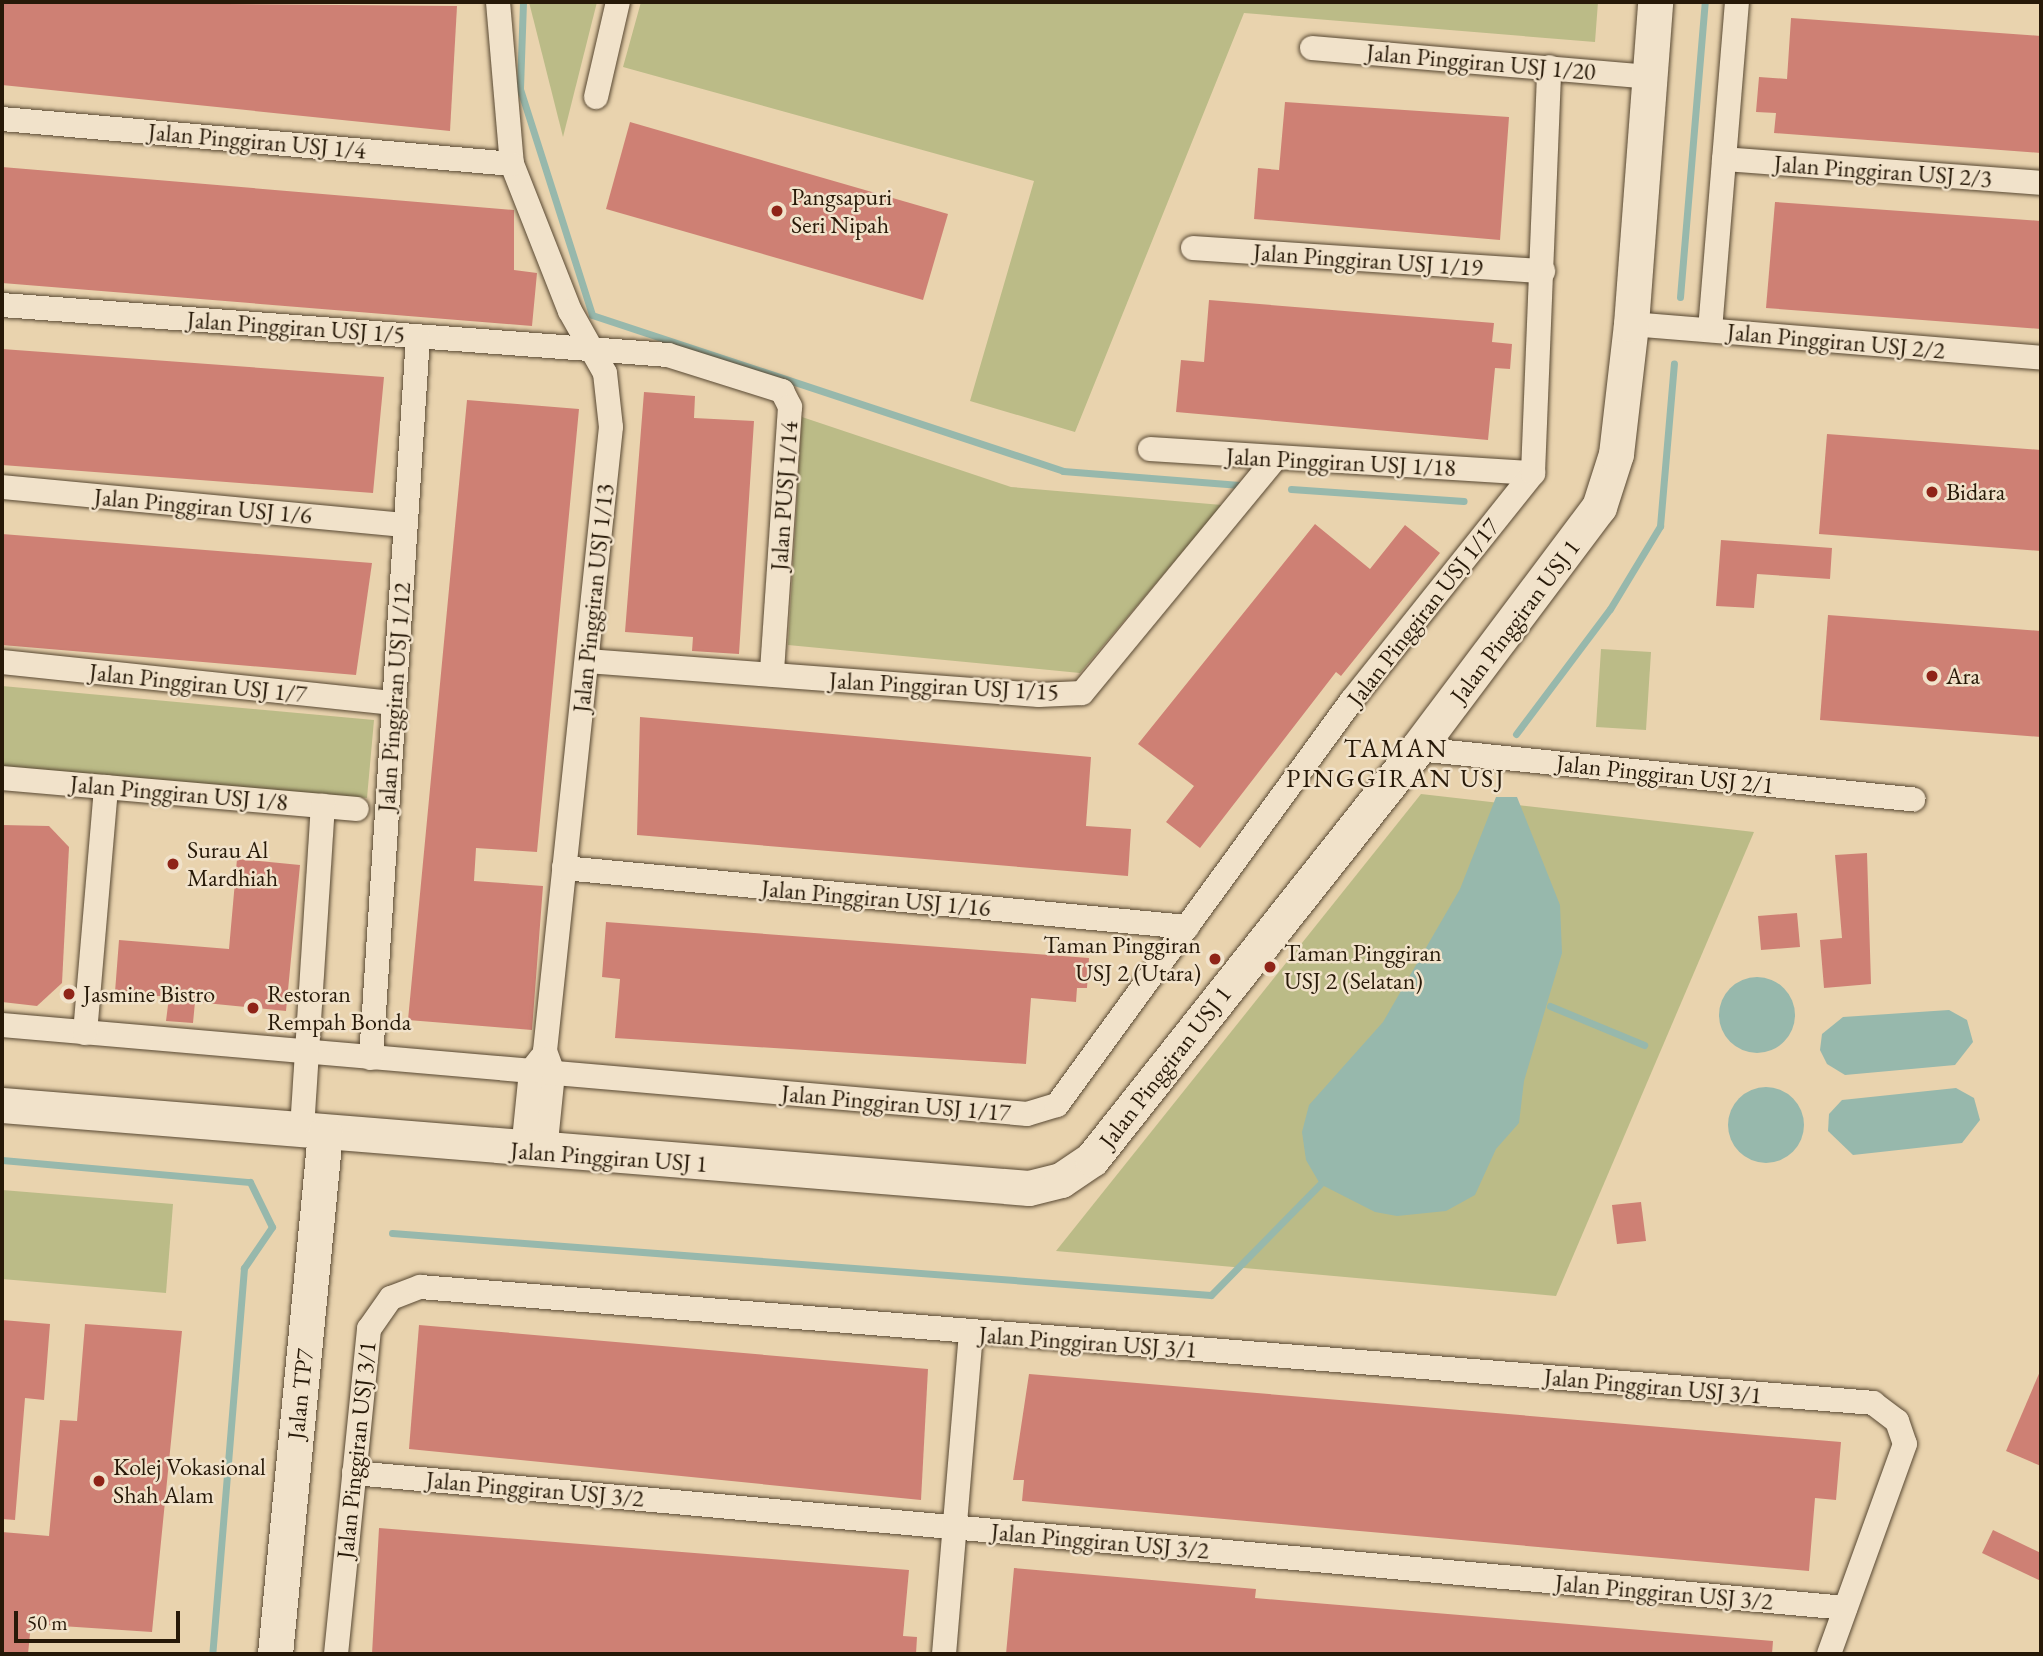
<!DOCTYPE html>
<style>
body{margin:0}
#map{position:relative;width:2043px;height:1656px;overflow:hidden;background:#e9d3ae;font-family:"EB Garamond",serif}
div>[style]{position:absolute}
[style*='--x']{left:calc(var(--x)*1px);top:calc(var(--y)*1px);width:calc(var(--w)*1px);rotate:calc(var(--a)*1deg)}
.green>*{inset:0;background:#bbbb87}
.water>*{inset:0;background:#97b8ac}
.round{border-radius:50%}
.stream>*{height:7px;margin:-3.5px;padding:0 3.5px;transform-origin:3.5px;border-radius:3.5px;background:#97b8ac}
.building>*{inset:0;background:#ce8074}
.roads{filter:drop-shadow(0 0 2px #584832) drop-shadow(0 0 2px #584832)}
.street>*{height:24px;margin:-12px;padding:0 12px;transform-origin:12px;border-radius:12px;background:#f1e2ca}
.secondary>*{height:35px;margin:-17.5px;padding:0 17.5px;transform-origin:17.5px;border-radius:17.5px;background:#f1e2ca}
.dots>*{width:19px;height:19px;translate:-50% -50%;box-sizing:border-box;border:4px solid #f1e2ca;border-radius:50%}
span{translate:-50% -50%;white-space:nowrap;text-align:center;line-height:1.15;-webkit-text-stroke:5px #f1e2ca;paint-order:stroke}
.street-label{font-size:24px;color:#271908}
.poi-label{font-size:24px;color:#271908}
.left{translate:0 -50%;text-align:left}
.right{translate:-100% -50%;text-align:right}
.neighbourhood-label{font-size:26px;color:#271908;letter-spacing:2px}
.frame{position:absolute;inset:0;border:4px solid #271908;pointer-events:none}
.scale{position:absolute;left:14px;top:1611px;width:166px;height:32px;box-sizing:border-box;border:4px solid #271908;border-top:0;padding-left:9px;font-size:21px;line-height:24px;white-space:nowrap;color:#271908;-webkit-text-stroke:5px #f1e2ca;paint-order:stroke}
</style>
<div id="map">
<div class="green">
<div style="clip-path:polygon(529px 2px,597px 2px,563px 137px)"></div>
<div style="clip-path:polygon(641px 2px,1598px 2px,1595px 42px,1244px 13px,1075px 432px,970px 401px,1034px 181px,623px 67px)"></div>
<div style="clip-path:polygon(802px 417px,1011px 487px,1222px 505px,1080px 673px,788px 645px)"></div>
<div style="clip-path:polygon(1601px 649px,1651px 652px,1646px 730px,1596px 727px)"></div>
<div style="clip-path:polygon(2px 686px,374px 720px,367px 798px,2px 768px)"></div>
<div style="clip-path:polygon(1421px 794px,1754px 832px,1556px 1296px,1056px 1251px)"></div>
<div style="clip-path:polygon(2px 1190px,173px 1204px,166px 1293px,2px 1279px)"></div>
</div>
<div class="water">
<div style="clip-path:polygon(1496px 797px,1517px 797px,1560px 905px,1562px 953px,1524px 1081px,1519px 1123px,1496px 1149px,1475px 1195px,1446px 1211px,1397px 1216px,1375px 1212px,1320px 1184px,1306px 1160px,1302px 1132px,1309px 1105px,1383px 1022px,1460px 889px)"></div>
<div class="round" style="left:1719px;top:977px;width:76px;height:76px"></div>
<div style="clip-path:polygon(1949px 1010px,1967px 1020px,1973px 1042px,1955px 1065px,1845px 1075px,1827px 1064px,1820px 1050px,1822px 1034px,1843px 1017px)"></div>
<div class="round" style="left:1728px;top:1087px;width:76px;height:76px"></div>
<div style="clip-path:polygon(1956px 1088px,1974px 1098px,1980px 1120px,1962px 1143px,1853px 1155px,1828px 1131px,1829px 1114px,1842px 1100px)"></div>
</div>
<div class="stream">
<div style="--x:523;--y:2;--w:87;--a:92"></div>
<div style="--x:520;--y:89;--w:237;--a:72.3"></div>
<div style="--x:592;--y:315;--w:496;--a:18.3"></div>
<div style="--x:1063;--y:471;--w:177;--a:4.5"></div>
<div style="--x:1680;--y:297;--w:296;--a:-85.2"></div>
<div style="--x:1291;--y:489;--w:173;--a:4"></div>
<div style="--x:1516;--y:734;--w:156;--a:-53.1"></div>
<div style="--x:1610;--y:609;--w:97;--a:-58.9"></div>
<div style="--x:1660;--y:526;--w:163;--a:-85.1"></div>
<div style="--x:1550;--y:1006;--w:102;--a:22.5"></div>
<div style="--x:2;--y:1160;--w:249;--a:5.1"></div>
<div style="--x:250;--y:1182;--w:50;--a:63.9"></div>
<div style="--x:272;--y:1227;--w:50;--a:124.3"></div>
<div style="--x:244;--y:1268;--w:387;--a:94.7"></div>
<div style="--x:392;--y:1233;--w:821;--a:4.33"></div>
<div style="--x:1211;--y:1295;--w:156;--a:-45.5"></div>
</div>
<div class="building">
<div style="clip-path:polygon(2px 2px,457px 6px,450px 131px,2px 85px)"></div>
<div style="clip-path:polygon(1791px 18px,2041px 36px,2041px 153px,1774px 133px,1776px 113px,1756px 112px,1759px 77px,1787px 79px)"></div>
<div style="clip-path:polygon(1285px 102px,1509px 117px,1500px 240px,1254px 219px,1258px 168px,1279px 170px)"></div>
<div style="clip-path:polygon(630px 122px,948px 214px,923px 300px,606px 209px)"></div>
<div style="clip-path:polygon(2px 167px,514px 210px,514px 270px,537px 273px,532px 326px,2px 283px)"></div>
<div style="clip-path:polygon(1775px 202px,2041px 221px,2041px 329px,1766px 308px)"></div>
<div style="clip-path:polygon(1209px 300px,1494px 323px,1492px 342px,1512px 344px,1510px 369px,1495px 368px,1488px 440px,1176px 412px,1181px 360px,1204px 362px)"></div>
<div style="clip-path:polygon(2px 349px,384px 377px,373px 493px,2px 465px)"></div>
<div style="clip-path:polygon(644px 392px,695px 396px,694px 418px,754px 421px,739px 654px,692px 651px,693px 637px,625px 632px)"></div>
<div style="clip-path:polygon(467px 400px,579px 409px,537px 852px,476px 848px,474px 881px,543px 886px,532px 1030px,408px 1020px)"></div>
<div style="clip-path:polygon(1827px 434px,2041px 450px,2041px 551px,1819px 534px)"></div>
<div style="clip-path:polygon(1315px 524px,1370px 569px,1405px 525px,1440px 553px,1341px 676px,1336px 672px,1200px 848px,1166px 822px,1194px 786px,1138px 744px)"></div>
<div style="clip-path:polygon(2px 534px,372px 563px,356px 675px,2px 645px)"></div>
<div style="clip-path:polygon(1721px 540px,1832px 548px,1830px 579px,1757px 574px,1754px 608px,1716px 606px)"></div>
<div style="clip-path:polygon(1828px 615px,2041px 631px,2041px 737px,1820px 720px)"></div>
<div style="clip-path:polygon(640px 717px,1091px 757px,1086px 826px,1131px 829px,1128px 876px,637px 835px)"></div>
<div style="clip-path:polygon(2px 825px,49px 826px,69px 847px,62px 983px,37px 1006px,2px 1002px)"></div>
<div style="clip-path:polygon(1867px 853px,1871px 984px,1824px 988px,1820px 940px,1842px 938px,1835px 855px)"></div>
<div style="clip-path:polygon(237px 859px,300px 865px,286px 1011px,195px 1002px,193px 1023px,166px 1021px,169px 997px,115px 992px,119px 940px,229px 949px)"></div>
<div style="clip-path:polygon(1797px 913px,1800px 947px,1761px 950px,1758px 916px)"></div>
<div style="clip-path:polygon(606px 922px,1089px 958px,1087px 988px,1077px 988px,1076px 1002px,1031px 998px,1026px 1064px,615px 1038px,620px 979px,602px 977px)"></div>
<div style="clip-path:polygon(1641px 1202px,1646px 1241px,1617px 1244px,1612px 1205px)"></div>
<div style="clip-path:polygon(2px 1320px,50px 1324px,44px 1400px,25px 1398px,15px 1520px,2px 1519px)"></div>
<div style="clip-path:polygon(85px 1324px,182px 1331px,152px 1632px,31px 1624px,28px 1654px,2px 1654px,2px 1532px,49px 1536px,60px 1420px,77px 1421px)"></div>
<div style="clip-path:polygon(419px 1325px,928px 1369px,921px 1500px,409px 1449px)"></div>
<div style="clip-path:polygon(2041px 1369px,2041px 1466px,2006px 1451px)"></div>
<div style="clip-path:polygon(1029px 1374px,1841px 1442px,1836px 1500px,1815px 1498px,1809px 1571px,1022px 1501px,1024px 1480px,1013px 1480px)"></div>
<div style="clip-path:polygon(379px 1528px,909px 1570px,903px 1636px,917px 1637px,916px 1654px,372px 1654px)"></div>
<div style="clip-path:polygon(1993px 1530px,2041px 1553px,2041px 1581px,1982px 1553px)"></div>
<div style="clip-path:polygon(1014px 1568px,1256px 1589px,1255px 1598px,1773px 1641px,1772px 1654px,1006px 1654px)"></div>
</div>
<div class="roads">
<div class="street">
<div style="--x:498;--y:2;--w:163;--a:85.1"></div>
<div style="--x:512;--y:164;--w:158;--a:68.5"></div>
<div style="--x:570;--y:311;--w:71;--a:60.6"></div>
<div style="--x:605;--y:373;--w:54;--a:83.7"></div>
<div style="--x:611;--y:427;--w:627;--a:96.04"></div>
<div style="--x:545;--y:1051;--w:23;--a:70"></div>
<div style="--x:553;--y:1073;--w:79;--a:95.8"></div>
<div style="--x:1312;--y:48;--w:338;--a:4.9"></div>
<div style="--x:596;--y:97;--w:98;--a:-77"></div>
<div style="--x:2;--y:119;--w:512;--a:5.04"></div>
<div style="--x:1724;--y:159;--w:318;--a:4.3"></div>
<div style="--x:1193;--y:248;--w:351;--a:3.8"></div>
<div style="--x:2;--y:305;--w:668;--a:4.29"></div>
<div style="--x:668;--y:355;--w:120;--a:17.5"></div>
<div style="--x:782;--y:391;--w:18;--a:63"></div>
<div style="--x:790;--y:407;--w:268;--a:93.9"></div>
<div style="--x:1631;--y:324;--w:411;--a:4.7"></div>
<div style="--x:1710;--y:330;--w:329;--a:-85.3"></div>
<div style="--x:1150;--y:449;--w:384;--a:3.6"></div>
<div style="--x:2;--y:487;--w:405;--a:5.4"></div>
<div style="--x:587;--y:661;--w:453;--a:4.3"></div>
<div style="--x:1039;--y:695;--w:43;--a:-2.7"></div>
<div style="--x:1082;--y:693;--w:305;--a:-50.5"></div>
<div style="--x:2;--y:662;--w:394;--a:6"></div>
<div style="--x:1417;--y:749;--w:499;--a:5.8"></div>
<div style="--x:2;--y:778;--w:356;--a:5"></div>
<div style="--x:564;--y:868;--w:626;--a:5.41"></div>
<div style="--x:2;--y:1025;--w:1029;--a:4.96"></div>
<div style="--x:1027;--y:1114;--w:31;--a:-17"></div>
<div style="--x:1057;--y:1105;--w:501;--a:-53.93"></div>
<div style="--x:1352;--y:700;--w:290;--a:-51.4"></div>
<div style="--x:1533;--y:473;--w:406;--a:-87.7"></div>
<div style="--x:85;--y:1033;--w:247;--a:-85.1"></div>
<div style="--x:371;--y:1058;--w:723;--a:-86.27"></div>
<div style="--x:302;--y:1129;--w:324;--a:-86.3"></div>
<div style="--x:523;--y:1150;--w:79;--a:-84.2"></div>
<div style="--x:531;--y:1071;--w:16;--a:-52"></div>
<div style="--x:354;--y:1473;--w:1497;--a:5.17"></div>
<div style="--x:336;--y:1654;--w:327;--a:-84.2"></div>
<div style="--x:369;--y:1329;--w:38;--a:-55"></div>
<div style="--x:391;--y:1298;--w:31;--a:-21"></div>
<div style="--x:420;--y:1287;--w:1458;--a:4.56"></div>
<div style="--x:1873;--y:1403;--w:30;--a:37"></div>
<div style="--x:1897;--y:1421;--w:24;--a:71"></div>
<div style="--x:1905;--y:1444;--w:223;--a:109.9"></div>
<div style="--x:944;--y:1654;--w:322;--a:-85.2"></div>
</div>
<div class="secondary">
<div style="--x:2;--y:1105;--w:1030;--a:4.62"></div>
<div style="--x:1029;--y:1188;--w:33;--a:-14"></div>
<div style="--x:1061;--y:1180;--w:37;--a:-34"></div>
<div style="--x:1092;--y:1159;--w:523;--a:-51.6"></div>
<div style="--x:1417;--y:749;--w:303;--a:-53.1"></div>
<div style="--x:1599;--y:507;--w:56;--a:-72.2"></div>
<div style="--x:1616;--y:454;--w:131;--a:-83.4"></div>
<div style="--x:1631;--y:324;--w:323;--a:-85.7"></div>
<div style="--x:275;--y:1654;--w:523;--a:-84.52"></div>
</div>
</div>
<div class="dots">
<div style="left:777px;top:211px;background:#8f2418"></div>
<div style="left:1932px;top:492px;background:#8f2418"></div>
<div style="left:1932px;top:676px;background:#8f2418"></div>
<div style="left:173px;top:864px;background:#8f2418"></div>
<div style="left:1215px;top:959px;background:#8f2418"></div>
<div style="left:1270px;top:967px;background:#8f2418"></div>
<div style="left:69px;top:994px;background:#8f2418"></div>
<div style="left:253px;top:1008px;background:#8f2418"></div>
<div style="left:99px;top:1481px;background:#8f2418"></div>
</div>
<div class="street-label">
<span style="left:1481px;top:62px;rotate:5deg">Jalan Pinggiran USJ 1/20</span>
<span style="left:257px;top:141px;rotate:5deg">Jalan Pinggiran USJ 1/4</span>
<span style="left:1883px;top:171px;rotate:4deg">Jalan Pinggiran USJ 2/3</span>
<span style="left:1368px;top:260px;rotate:4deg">Jalan Pinggiran USJ 1/19</span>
<span style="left:296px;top:327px;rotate:4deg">Jalan Pinggiran USJ 1/5</span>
<span style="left:1836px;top:341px;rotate:5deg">Jalan Pinggiran USJ 2/2</span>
<span style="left:1341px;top:462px;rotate:3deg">Jalan Pinggiran USJ 1/18</span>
<span style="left:784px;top:496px;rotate:-86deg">Jalan PUSJ 1/14</span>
<span style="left:203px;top:506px;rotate:5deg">Jalan Pinggiran USJ 1/6</span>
<span style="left:593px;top:598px;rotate:-84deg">Jalan Pinggiran USJ 1/13</span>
<span style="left:1423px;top:612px;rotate:-52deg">Jalan Pinggiran USJ 1/17</span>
<span style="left:1515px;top:621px;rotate:-53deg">Jalan Pinggiran USJ 1</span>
<span style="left:198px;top:683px;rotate:6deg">Jalan Pinggiran USJ 1/7</span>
<span style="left:944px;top:686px;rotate:3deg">Jalan Pinggiran USJ 1/15</span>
<span style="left:394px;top:697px;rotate:-86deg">Jalan Pinggiran USJ 1/12</span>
<span style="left:1665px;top:774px;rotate:6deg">Jalan Pinggiran USJ 2/1</span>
<span style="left:179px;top:793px;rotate:5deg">Jalan Pinggiran USJ 1/8</span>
<span style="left:876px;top:898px;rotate:5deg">Jalan Pinggiran USJ 1/16</span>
<span style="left:1165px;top:1067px;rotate:-52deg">Jalan Pinggiran USJ 1</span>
<span style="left:896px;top:1103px;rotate:5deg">Jalan Pinggiran USJ 1/17</span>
<span style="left:609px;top:1157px;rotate:4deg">Jalan Pinggiran USJ 1</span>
<span style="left:1088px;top:1342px;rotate:4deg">Jalan Pinggiran USJ 3/1</span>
<span style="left:1653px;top:1386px;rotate:5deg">Jalan Pinggiran USJ 3/1</span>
<span style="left:300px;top:1394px;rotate:-84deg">Jalan TP7</span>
<span style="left:356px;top:1450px;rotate:-84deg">Jalan Pinggiran USJ 3/1</span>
<span style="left:535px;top:1489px;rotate:5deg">Jalan Pinggiran USJ 3/2</span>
<span style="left:1100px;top:1541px;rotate:5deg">Jalan Pinggiran USJ 3/2</span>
<span style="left:1664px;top:1592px;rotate:5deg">Jalan Pinggiran USJ 3/2</span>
</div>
<div class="poi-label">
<span class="left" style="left:791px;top:211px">Pangsapuri<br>Seri Nipah</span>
<span class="left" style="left:1946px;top:492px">Bidara</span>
<span class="left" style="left:1946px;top:676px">Ara</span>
<span class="left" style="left:187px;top:864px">Surau Al<br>Mardhiah</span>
<span class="right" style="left:1201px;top:959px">Taman Pinggiran<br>USJ 2 (Utara)</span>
<span class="left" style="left:1284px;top:967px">Taman Pinggiran<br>USJ 2 (Selatan)</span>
<span class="left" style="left:83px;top:994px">Jasmine Bistro</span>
<span class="left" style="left:267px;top:1008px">Restoran<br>Rempah Bonda</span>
<span class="left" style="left:113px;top:1481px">Kolej Vokasional<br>Shah Alam</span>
</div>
<div class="neighbourhood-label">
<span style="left:1396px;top:764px">TAMAN<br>PINGGIRAN USJ</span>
</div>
<div class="frame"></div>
<div class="scale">50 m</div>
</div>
